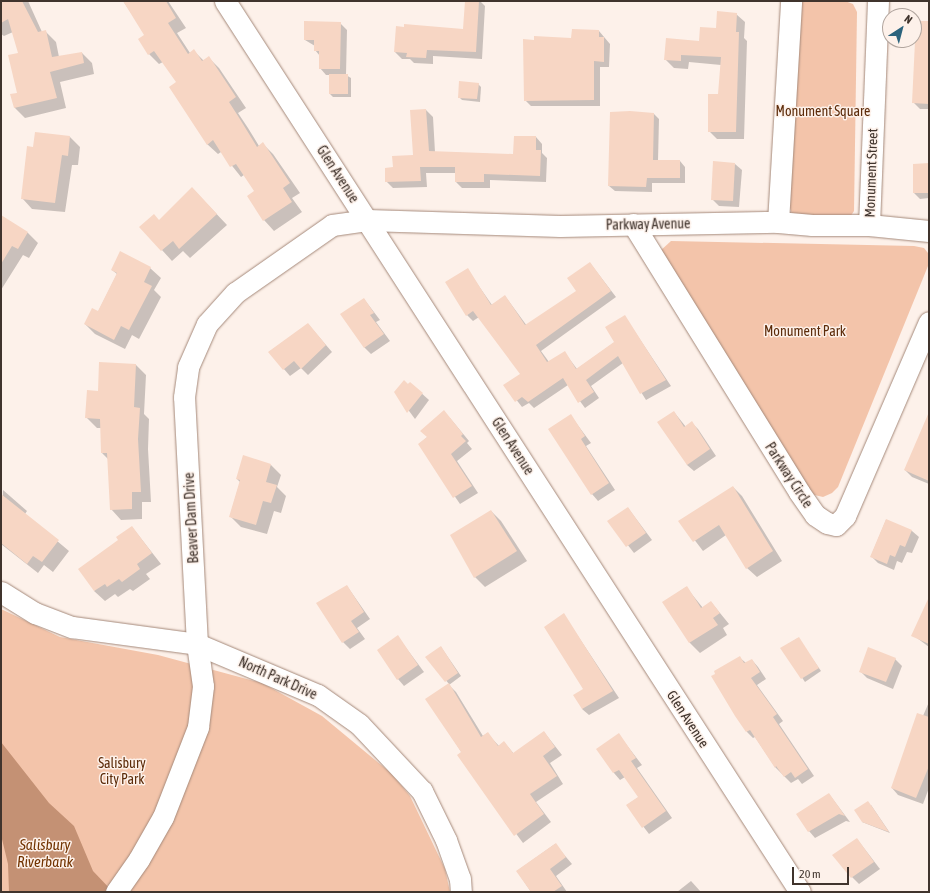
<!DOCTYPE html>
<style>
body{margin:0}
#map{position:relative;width:930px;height:893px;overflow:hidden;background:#fdf1ea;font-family:"Asap Condensed",sans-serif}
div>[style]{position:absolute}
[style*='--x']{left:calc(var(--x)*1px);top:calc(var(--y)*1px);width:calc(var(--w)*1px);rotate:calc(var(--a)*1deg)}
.green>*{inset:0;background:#f3c4aa}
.water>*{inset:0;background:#c49174}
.shadow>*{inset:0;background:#0003}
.building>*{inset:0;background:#f7d6c4}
.roads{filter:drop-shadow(0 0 1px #a5897a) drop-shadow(0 0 1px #a5897a)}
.minor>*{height:21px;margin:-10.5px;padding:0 10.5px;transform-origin:10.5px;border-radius:10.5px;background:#fff}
span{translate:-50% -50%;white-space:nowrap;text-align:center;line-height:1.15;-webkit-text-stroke:3px #fdf1ea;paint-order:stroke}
.park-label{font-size:14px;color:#5c2b09}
.street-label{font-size:14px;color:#40342d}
.water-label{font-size:15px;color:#723301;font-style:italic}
.frame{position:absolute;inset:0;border:2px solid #40342d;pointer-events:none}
.north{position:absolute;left:882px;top:8px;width:40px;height:40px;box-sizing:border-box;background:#fdf1ea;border:1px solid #b1a59e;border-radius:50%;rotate:36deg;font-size:11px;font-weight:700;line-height:16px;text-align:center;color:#40342d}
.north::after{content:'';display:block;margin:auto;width:14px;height:18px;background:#2b637d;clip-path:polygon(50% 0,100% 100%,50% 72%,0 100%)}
.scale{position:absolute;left:792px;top:867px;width:57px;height:18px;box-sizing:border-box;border:2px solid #40342d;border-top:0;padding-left:5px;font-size:12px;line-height:14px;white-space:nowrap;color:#40342d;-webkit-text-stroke:3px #fdf1ea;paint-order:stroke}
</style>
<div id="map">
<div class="green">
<div style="clip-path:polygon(800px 1px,845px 1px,853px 4px,857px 12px,854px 211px,850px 217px,792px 214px,790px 208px,793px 13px)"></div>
<div style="clip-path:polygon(671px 241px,914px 246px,924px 248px,928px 253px,928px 266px,838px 487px,832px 493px,823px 497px,806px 493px,659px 252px)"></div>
<div style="clip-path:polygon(1px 609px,60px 637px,158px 655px,262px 683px,322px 716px,392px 774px,410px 796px,445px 869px,450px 892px,1px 892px)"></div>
</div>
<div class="water">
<div style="clip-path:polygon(1px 742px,49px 803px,74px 826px,93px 871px,113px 892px,9px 892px,8px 864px,1px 835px)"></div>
</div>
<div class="shadow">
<div style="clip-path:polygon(1px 1px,28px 1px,42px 32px,45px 31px,56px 42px,59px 57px,82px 53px,92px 63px,94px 74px,60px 82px,66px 108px,25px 118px,15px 108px,12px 95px,19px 93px,19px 54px,13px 32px,4px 36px,1px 34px)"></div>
<div style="clip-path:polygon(123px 1px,168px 1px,186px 28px,177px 33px,190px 53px,194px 51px,204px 61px,209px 58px,219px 68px,246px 108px,238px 113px,248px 128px,259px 146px,263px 144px,273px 154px,300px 193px,292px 198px,302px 212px,274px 231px,264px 220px,248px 196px,256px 192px,244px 175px,241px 177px,221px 152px,218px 154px,207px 144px,177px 82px,163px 62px,159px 64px,149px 54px,146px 35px)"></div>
<div style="clip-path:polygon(466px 1px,480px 1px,485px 6px,482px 59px,433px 56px,433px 64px,414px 63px,410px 59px,402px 59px,395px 52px,464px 30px)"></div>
<div style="clip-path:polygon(736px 14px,745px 22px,744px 38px,747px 41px,744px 139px,717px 139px,709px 131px,719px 95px,721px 65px,689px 62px,688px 69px,674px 68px,665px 59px,700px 42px)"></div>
<div style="clip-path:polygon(340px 23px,347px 30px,346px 75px,351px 78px,351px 97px,333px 97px,330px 94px,330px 75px,326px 75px,320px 68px,320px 56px,315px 50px,315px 46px,305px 40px)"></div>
<div style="clip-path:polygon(599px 31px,610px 44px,609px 67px,600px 67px,600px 106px,531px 106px,525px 100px,535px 41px,572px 39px)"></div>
<div style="clip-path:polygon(929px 36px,929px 109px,920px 109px,913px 102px)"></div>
<div style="clip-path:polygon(478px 84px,481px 87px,480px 102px,462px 100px,459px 97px)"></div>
<div style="clip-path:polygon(426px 110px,433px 117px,435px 152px,514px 155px,536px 137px,542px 144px,542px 153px,547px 158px,546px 182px,490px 180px,490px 188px,462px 188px,456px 182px,456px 173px,426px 173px,427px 187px,393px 188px,386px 181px,394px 168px,414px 156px)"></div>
<div style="clip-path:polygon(611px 113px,654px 114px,659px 119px,658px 161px,680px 161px,685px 167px,685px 183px,652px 183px,652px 192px,615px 191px,609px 186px)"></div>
<div style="clip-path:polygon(70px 137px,80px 147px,78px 165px,72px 165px,65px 212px,32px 209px,22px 198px,34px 148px)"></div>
<div style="clip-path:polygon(735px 164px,742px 170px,739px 207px,719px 206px,712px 199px)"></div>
<div style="clip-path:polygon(929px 164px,929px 198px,920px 199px,914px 193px)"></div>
<div style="clip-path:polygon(192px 188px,227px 225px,190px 258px,183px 251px,172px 261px,141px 227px,159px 221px)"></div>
<div style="clip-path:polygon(1px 217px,28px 233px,38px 243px,29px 258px,23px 255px,1px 290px)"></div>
<div style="clip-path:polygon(590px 263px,616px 297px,541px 351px,549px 362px,565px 353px,577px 369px,615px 342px,625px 317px,671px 386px,646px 400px,623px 363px,591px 386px,599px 398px,585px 408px,568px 385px,534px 408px,529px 403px,522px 407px,505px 385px,521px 374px,479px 317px,473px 321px,467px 315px,467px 269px,492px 305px,505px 296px,527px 326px,578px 292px)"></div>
<div style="clip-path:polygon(150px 268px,161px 278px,154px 290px,161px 297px,139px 339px,132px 335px,125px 349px,95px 334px,85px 324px,98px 312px,117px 274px,112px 270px)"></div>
<div style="clip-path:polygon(364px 299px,380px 320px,376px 322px,390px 341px,371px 354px,364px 347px)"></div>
<div style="clip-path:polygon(308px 324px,332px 352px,308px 375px,301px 368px,290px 376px,269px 352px)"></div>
<div style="clip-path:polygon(100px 363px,136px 365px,146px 375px,144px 414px,149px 419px,148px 449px,151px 502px,142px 502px,142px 519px,121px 520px,111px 509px,109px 460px,102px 453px,101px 428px,97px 428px,86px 417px,99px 392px)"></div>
<div style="clip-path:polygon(410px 383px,429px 400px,415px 419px,395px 392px)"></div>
<div style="clip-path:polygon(674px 412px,686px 427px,692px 423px,698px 429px,716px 456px,694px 471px,687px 465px)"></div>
<div style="clip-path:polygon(571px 416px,591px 443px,586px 446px,615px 490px,598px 501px,592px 494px)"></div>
<div style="clip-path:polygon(450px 418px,469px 441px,467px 443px,472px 449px,457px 461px,478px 493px,460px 504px,419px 444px)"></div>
<div style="clip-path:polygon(929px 426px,929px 484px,912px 477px,905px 470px)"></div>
<div style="clip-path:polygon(271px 465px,281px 475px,277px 487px,286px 496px,281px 513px,274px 511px,267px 534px,241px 527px,230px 516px,240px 482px,237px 479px)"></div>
<div style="clip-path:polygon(733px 487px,742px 496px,782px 561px,757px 577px,747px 568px,726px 535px,703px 551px,680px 521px)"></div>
<div style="clip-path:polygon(3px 490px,27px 511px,25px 514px,69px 551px,53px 572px,44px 565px,38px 573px,1px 544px)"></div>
<div style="clip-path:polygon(628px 508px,652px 540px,634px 553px,609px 521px)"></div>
<div style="clip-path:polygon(491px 511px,501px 521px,527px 561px,485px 587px,475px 577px,452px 536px)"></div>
<div style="clip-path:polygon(886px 520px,912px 531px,919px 537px,912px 553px,907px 552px,902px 563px,897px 561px,894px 570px,878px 563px,871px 556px)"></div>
<div style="clip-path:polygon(132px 527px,161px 564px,146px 574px,150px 579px,133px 591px,130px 589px,118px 597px,115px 594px,105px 601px,94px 591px,119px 541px)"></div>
<div style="clip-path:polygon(347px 586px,370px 619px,357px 628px,365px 639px,350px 649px,343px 642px)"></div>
<div style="clip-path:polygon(686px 587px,703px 608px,711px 602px,729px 624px,723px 628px,727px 635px,700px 653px,690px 643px,664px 602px)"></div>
<div style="clip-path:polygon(564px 615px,619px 698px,589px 715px,582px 709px,584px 690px)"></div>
<div style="clip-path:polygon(929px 625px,929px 647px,913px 635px)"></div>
<div style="clip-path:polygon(398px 637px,424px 672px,404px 686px,398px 679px)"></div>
<div style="clip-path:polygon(798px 638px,821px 671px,805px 682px,782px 648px)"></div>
<div style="clip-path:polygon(441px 647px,461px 676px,449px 685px,456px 692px,483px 736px,487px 733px,499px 746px,504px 742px,514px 754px,544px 732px,562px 755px,550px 763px,563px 784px,536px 802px,551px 822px,523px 843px,458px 755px,462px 753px,427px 699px,449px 684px,426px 657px)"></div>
<div style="clip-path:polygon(739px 657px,746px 663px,752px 660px,758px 667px,766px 679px,757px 685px,783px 721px,779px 724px,814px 776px,802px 784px,798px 779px,791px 783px,775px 767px,755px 737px,753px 738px,747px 732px)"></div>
<div style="clip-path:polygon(895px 659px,902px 666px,893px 689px,867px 678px,860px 671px)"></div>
<div style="clip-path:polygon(929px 702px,929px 788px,923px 804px,898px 795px,892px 788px)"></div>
<div style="clip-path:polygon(619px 735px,642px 765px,637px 768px,672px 818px,649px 834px,627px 805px,639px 797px,625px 777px,620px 780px,614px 773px,598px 749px)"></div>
<div style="clip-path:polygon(829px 794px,850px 822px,846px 821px,815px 838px,809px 831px)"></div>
<div style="clip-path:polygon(871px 805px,890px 833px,862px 822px)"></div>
<div style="clip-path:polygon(857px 839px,880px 869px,859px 884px,852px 877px)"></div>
<div style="clip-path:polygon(555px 844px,572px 864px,556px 876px,567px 892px,531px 892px,517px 871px)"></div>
<div style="clip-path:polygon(691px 881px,701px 892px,677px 892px)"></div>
</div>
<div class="building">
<div style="clip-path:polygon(1px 1px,22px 1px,38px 32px,46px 30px,52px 57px,82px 52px,84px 63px,50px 72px,57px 98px,14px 108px,10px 94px,17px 93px,8px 55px,18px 53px,8px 19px,1px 23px)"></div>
<div style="clip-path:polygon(123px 1px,166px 1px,176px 18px,168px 23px,188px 54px,194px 49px,202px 61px,209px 56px,236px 97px,229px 102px,238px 116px,257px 147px,263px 142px,290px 183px,283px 188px,292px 202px,263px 221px,247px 196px,254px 191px,236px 164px,230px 167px,213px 140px,207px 145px,169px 87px,176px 82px,154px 51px,148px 55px,138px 39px,144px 35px)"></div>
<div style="clip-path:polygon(465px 1px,479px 1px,476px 52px,427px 50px,426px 58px,406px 57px,407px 53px,394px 52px,396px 26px,404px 27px,404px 24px,463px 29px)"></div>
<div style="clip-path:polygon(717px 11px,737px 13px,736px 32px,739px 32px,736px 132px,708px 132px,708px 94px,718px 94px,721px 57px,681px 55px,681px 61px,664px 60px,666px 38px,699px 41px,700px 27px,716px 28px)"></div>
<div style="clip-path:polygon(304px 21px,341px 22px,340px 69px,319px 69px,319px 51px,314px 51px,314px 40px,304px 40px)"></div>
<div style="clip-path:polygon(916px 21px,929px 21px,929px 104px,912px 103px)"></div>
<div style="clip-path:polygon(572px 29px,599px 30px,599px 37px,604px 37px,604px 62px,594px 61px,594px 100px,524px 101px,523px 39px,534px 40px,534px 36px,571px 38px)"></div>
<div style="clip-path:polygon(329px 74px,348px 74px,348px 94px,329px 94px)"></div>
<div style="clip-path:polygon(459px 81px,479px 83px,477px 99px,458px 98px)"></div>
<div style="clip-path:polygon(426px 109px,429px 151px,513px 154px,514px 136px,536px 136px,536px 150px,541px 150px,540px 176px,484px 174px,484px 182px,455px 182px,455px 167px,420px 167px,421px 181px,385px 182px,385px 168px,393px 167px,392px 156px,413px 155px,410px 110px)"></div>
<div style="clip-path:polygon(630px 111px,654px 113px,653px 160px,680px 160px,680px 178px,647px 178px,646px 187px,608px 186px,610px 112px)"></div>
<div style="clip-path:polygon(35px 132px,70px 136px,68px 156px,62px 155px,55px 203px,21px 199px,27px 146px,33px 147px)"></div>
<div style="clip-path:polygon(713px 161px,735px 163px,733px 201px,711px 200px)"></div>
<div style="clip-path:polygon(929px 163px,929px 193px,913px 193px,913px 164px)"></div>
<div style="clip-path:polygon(192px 187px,217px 214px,179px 249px,173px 241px,161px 251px,139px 227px,154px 214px,159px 220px)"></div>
<div style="clip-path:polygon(1px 215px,28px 232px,18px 249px,12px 246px,1px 264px)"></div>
<div style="clip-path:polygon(120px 251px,151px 267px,144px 282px,152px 286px,129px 330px,121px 326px,114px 340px,84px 324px,92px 308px,98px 311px,117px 273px,111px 270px)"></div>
<div style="clip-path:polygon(590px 262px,611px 291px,536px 345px,547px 362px,565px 351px,576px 369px,614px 342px,605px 327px,625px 315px,666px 380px,640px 394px,618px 356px,586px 380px,594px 392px,578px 403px,563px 378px,528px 402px,522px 397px,515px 402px,503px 385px,520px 374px,473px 311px,466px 316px,445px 282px,468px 268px,491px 305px,505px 295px,525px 325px,576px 291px,567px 278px)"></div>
<div style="clip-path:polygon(364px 298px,374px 313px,370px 315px,384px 334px,364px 348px,340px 314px)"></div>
<div style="clip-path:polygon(308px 323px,326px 345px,301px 369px,294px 361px,283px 370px,268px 352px)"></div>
<div style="clip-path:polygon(99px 362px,136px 364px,134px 407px,140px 408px,138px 439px,141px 492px,132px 492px,132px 509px,110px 510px,107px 453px,101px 453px,100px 419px,85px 418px,87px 390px,98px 391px)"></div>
<div style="clip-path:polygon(404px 380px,408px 384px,410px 382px,423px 393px,407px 413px,394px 392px)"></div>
<div style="clip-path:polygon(444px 410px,463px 434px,461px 436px,466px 441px,451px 454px,472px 486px,453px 498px,418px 444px,427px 437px,420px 431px)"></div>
<div style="clip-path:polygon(674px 411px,684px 427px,692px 421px,710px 449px,687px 465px,657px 422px)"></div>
<div style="clip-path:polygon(929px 412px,929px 481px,904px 470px)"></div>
<div style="clip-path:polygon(571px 414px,585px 436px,581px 439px,609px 483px,591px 495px,548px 429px)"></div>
<div style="clip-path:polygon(243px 455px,271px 464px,266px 482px,277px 485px,271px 503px,263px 501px,256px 525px,229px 517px,240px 480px,236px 479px)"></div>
<div style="clip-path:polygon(733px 486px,773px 551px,746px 569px,719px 525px,693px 542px,678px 521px)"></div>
<div style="clip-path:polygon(1px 494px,59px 540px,42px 562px,33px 556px,27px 564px,1px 543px)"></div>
<div style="clip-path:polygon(628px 507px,646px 533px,626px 547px,607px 521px)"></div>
<div style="clip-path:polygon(491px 510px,517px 551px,474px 578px,450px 535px)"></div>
<div style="clip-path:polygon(886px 519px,912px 530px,905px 547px,900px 545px,895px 557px,890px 555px,887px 564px,870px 557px)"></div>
<div style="clip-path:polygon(132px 526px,152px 553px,137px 564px,140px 569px,122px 582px,119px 579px,107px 587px,105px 584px,94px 591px,78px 569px,118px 540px,116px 537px)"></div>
<div style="clip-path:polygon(347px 585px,364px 612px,351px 621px,359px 632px,342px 643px,316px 603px)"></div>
<div style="clip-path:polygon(687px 586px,701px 608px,711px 601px,720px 613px,713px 618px,718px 625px,689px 643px,662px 602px)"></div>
<div style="clip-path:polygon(929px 597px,929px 644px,911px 636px)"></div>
<div style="clip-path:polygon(564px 613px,613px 691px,582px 709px,573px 695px,583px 689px,544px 627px)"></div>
<div style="clip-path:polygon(398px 635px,418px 665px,397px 680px,377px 650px)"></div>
<div style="clip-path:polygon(799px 637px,819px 668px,801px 679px,780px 648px)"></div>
<div style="clip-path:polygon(441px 646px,458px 673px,445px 682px,425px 657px)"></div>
<div style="clip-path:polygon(868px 647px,896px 658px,886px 682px,859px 672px)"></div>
<div style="clip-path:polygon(740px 656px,744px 663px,752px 659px,760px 672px,751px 678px,777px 714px,773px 717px,808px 769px,795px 778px,791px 772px,784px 777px,776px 766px,775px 768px,750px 730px,746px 732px,735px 716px,711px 676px,715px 674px,714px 671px)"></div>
<div style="clip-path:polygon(449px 683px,481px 737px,488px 732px,498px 746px,504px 741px,513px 753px,544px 731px,555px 747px,543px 756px,557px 776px,530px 794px,544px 814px,514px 836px,457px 755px,461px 752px,425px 699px)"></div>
<div style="clip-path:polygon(917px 713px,929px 717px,929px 766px,916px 798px,891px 788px)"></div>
<div style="clip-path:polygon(619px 733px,636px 758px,631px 761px,666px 811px,642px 828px,626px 805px,638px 797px,619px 770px,613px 773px,596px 749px)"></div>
<div style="clip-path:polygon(829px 793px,845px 816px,839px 814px,808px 832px,796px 814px)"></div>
<div style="clip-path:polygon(868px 801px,873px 808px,889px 832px,862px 822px,854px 810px)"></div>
<div style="clip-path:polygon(857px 838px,874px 862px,851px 878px,832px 855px)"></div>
<div style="clip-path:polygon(556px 843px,566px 857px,550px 869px,562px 886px,553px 892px,531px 892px,516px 871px)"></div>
</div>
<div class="roads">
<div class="minor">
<div style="--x:225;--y:1;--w:1060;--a:57.16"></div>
<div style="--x:778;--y:222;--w:221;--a:-86.6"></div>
<div style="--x:633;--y:224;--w:315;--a:58.2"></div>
<div style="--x:799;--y:492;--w:28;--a:55"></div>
<div style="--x:815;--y:515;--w:14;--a:34"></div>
<div style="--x:827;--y:523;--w:9;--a:13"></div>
<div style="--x:836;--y:525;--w:13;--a:-45"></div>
<div style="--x:845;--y:516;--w:211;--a:-66.6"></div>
<div style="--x:869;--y:225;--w:224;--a:-87.7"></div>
<div style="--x:1;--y:592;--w:40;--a:32"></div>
<div style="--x:35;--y:613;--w:40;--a:21"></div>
<div style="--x:72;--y:627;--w:126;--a:7.7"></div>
<div style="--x:197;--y:644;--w:131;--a:22.9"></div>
<div style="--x:318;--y:695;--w:50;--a:35.3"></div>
<div style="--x:359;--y:724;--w:92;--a:46.8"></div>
<div style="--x:422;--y:791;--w:55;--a:63.9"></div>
<div style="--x:446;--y:840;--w:41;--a:70.3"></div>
<div style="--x:460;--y:879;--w:13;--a:86"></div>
<div style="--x:116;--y:892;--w:40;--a:-55.1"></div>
<div style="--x:139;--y:859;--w:48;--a:-60.3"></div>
<div style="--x:163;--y:817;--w:97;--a:-68.7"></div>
<div style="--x:198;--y:727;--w:41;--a:-83"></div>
<div style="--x:203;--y:686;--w:42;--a:-98.1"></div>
<div style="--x:197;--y:644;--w:247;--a:-93"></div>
<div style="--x:184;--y:397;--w:30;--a:-82"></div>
<div style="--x:188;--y:367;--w:47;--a:-66.2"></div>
<div style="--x:207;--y:324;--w:42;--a:-47.9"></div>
<div style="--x:235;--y:293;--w:118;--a:-35"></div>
<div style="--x:332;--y:225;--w:35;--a:-8"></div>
<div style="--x:367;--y:220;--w:193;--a:1.8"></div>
<div style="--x:560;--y:226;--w:218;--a:-1.1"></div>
<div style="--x:778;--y:222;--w:34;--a:5"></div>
<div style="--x:812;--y:225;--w:57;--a:0"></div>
<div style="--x:869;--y:225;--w:60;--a:5.7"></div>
</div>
</div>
<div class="park-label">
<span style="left:823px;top:111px">Monument Square</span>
<span style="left:805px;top:331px">Monument Park</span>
<span style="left:122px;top:771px">Salisbury<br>City Park</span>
</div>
<div class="street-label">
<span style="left:871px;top:173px;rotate:-88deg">Monument Street</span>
<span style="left:338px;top:174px;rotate:57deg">Glen Avenue</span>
<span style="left:648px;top:224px;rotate:-1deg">Parkway Avenue</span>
<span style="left:513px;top:446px;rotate:57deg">Glen Avenue</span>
<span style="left:789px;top:475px;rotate:57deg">Parkway Circle</span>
<span style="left:191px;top:518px;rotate:-93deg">Beaver Dam Drive</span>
<span style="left:278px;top:678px;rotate:24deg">North Park Drive</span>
<span style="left:688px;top:719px;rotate:57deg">Glen Avenue</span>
</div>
<div class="water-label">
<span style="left:45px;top:853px">Salisbury<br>Riverbank</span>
</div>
<div class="frame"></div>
<div class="north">N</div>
<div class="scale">20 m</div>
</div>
